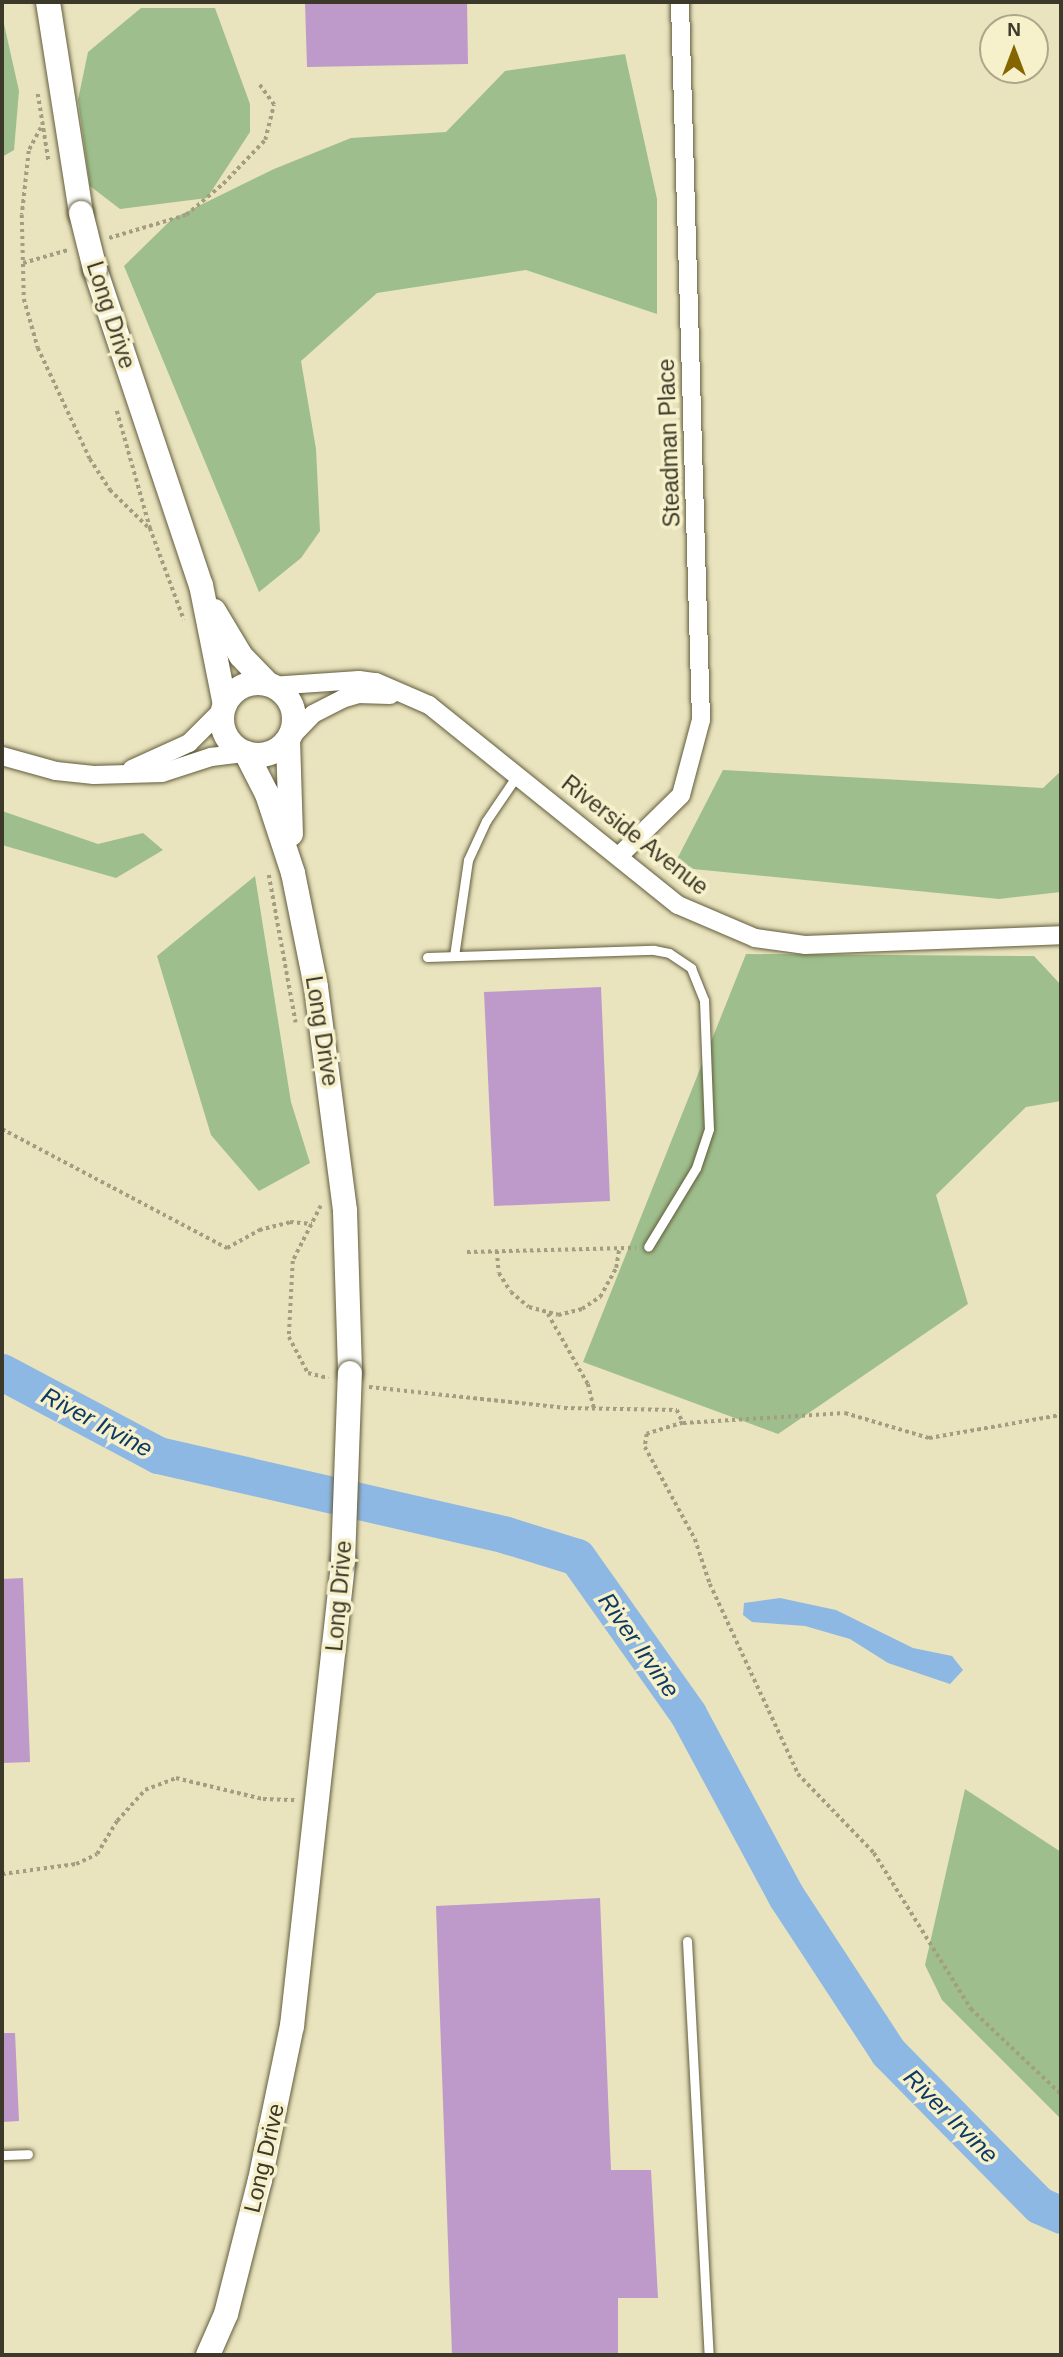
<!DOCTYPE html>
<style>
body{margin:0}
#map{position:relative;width:1063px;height:2357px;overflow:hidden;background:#e9e3be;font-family:Helvetica,sans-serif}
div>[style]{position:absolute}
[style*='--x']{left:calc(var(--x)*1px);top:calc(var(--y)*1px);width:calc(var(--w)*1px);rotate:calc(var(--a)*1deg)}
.forest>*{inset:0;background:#9ebf8d}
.water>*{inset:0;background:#8eb8e4}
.river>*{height:37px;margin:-18.5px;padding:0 18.5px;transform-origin:18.5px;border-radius:18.5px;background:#8eb8e4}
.building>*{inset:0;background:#bd9aca}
.path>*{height:3.5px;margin-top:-1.75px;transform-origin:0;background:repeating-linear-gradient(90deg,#a39e82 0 3.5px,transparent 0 7px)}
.roads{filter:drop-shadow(0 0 2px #625d3c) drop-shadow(0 0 2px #625d3c)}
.lane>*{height:9px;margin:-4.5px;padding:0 4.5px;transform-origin:4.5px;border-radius:4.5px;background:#fff}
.street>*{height:18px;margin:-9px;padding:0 9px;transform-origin:9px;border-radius:9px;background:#fff}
.secondary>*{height:24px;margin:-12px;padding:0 12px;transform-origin:12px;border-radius:12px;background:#fff}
.secondary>.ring{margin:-12px;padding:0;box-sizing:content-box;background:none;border:24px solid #fff;border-radius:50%}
.bridges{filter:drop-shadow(0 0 2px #625d3c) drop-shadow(0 0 2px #625d3c)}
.secondary-bridge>*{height:24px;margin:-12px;padding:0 12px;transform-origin:12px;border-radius:12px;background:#fff}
span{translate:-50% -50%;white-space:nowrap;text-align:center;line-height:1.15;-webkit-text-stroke:7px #f6f0cb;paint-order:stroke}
.street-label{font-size:23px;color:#3c392b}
.water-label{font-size:24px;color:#0d3a63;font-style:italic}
.frame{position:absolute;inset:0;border:4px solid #3c392b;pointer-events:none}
.north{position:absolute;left:979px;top:14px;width:70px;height:70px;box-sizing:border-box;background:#f6f0cb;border:2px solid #aca78b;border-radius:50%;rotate:0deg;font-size:19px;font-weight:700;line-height:28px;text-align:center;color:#3c392b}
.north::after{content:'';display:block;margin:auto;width:24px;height:32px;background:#846500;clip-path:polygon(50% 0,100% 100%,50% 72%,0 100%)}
</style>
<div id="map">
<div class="forest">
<div style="clip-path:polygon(141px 8px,215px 8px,250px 104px,250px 132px,207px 198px,120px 209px,90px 186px,78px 100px,88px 52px)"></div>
<div style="clip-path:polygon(2px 15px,19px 91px,14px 150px,2px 157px)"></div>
<div style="clip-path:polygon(625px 54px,657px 199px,657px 314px,526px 270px,377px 293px,301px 361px,316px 449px,320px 531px,301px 558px,259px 592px,124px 266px,172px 219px,274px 169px,351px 138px,446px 132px,505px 71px)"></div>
<div style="clip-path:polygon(723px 770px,1043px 788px,1061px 771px,1061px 892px,999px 899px,673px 867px)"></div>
<div style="clip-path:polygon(2px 811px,98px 844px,143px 833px,163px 850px,116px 878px,2px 845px)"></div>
<div style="clip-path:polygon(255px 876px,291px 1102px,310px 1163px,259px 1191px,211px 1135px,157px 956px)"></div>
<div style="clip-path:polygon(746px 954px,1034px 956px,1061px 985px,1061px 1101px,1026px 1107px,936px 1195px,968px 1304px,778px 1434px,583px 1362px)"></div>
<div style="clip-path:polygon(965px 1789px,1061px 1852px,1061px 2119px,942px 2000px,925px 1965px)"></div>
</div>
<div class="water">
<div style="clip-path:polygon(780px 1598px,836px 1610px,913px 1648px,952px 1656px,963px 1670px,950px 1684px,888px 1663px,850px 1639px,805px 1626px,752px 1622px,743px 1615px,744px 1603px)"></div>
</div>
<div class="river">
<div style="--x:2;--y:1372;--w:177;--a:28"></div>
<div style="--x:158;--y:1455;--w:357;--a:12.9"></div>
<div style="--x:506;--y:1535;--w:74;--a:17.2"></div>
<div style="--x:577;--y:1557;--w:192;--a:54.7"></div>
<div style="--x:688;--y:1714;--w:207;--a:61.7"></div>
<div style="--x:786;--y:1896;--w:186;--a:56.8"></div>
<div style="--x:888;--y:2052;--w:215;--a:45.4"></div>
<div style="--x:1039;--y:2205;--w:24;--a:24"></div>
</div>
<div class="building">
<div style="clip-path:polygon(305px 2px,467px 2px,468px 64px,307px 67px)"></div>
<div style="clip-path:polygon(601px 987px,610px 1201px,494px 1206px,484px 992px)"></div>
<div style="clip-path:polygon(23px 1578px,30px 1762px,2px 1763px,2px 1579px)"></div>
<div style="clip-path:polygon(600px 1898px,611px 2170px,651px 2170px,658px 2298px,618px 2298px,618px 2355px,452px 2355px,436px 1906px)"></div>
<div style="clip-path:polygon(2px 2033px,15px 2033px,19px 2121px,2px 2122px)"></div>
</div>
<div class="path">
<div style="--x:38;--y:94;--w:70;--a:80.9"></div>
<div style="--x:41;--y:128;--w:26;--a:118"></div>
<div style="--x:29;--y:151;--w:64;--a:96.2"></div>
<div style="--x:22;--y:215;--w:84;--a:88.6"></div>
<div style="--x:24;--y:299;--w:51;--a:74.1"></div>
<div style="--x:38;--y:348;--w:123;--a:64.9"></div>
<div style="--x:90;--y:459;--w:37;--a:57"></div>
<div style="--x:110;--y:490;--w:54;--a:44.3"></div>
<div style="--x:109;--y:238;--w:80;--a:-16.6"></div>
<div style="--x:186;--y:215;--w:48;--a:-40"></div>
<div style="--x:223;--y:184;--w:61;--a:-46.3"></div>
<div style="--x:265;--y:140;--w:36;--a:-76"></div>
<div style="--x:274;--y:105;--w:26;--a:-126"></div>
<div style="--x:23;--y:263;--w:47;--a:-16.1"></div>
<div style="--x:117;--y:411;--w:122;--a:74.2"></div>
<div style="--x:150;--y:528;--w:98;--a:69.7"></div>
<div style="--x:269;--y:875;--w:150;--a:79.7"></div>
<div style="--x:2;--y:1129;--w:255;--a:27.9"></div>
<div style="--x:227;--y:1248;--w:37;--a:-29"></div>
<div style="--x:259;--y:1230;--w:32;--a:-14"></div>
<div style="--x:290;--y:1222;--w:22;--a:5"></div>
<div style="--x:321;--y:1206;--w:62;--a:117"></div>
<div style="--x:293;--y:1261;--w:76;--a:93"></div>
<div style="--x:289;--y:1337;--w:41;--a:62.2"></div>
<div style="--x:308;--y:1373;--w:21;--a:14"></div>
<div style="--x:497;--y:1251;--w:22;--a:85"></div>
<div style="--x:499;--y:1273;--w:22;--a:58"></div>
<div style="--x:511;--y:1292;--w:23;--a:40"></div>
<div style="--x:529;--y:1307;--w:30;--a:15"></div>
<div style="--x:558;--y:1315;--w:25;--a:-14"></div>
<div style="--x:582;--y:1309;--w:22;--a:-34"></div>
<div style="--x:600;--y:1297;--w:33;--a:-61"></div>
<div style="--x:616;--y:1268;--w:20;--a:-81"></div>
<div style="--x:467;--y:1252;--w:169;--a:-1.4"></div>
<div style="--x:548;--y:1314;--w:81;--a:60.3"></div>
<div style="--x:588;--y:1384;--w:25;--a:76"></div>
<div style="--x:369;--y:1387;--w:196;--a:6.1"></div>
<div style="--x:564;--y:1408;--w:113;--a:1"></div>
<div style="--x:677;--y:1410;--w:14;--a:65"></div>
<div style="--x:683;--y:1423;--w:38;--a:163"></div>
<div style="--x:647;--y:1434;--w:13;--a:99"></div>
<div style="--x:645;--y:1447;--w:105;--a:61.5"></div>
<div style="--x:695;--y:1539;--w:47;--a:71.6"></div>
<div style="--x:710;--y:1584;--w:209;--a:65.1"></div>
<div style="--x:798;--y:1774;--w:110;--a:46.1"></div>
<div style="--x:874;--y:1853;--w:184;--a:58.1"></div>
<div style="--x:971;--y:2009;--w:124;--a:43.4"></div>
<div style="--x:683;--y:1423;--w:162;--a:-3.5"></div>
<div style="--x:845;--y:1413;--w:88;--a:16.6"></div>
<div style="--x:929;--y:1438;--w:134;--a:-9.9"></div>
<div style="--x:2;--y:1874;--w:75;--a:-7.7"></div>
<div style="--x:76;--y:1864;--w:23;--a:-25"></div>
<div style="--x:97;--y:1854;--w:39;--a:-59"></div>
<div style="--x:117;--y:1821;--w:42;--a:-47.9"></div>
<div style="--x:145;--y:1790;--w:33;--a:-21"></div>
<div style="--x:176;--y:1778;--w:89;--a:13.6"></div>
<div style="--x:263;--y:1799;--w:34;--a:2"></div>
</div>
<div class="roads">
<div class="lane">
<div style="--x:454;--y:956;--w:97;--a:-81.7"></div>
<div style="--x:468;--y:860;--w:43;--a:-65.2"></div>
<div style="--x:486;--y:821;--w:57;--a:-55.8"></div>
<div style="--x:427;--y:957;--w:227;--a:-1.8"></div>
<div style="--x:654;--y:950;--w:15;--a:11"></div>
<div style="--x:669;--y:953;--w:27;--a:34"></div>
<div style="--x:691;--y:968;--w:35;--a:68"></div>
<div style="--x:704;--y:1000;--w:129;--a:87.8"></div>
<div style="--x:709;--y:1129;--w:41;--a:108.4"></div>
<div style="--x:696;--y:1168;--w:92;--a:121.3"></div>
<div style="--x:687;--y:1941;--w:415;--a:87"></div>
<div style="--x:2;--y:2155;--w:26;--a:-2"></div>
</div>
<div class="street">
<div style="--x:271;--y:686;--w:88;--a:-3.9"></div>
<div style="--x:359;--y:680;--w:17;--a:7"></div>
<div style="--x:376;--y:682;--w:58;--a:23.5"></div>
<div style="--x:429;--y:705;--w:319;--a:38.8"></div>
<div style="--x:678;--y:905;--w:84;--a:23.2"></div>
<div style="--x:755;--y:938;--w:50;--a:8"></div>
<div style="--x:805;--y:945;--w:256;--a:-2.2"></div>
<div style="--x:290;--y:738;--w:33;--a:-46"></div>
<div style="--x:313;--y:714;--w:33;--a:-27"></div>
<div style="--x:342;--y:699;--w:17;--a:-17"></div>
<div style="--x:358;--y:694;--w:32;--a:2"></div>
<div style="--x:2;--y:756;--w:56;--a:15.5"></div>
<div style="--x:56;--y:771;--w:38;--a:6"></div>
<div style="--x:94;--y:775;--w:68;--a:-1.7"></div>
<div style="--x:162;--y:773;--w:52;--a:-18.1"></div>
<div style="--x:211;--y:757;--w:33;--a:-7"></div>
<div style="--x:132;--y:769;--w:63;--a:-24.5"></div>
<div style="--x:189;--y:743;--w:48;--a:-45"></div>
<div style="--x:619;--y:856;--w:87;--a:-44.5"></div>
<div style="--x:681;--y:795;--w:78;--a:-75.1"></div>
<div style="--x:701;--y:720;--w:718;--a:-91.68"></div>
</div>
<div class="secondary">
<div style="--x:48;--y:2;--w:214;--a:81.1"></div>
<div style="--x:95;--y:269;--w:333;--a:71.5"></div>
<div style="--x:201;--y:585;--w:122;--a:78.7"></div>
<div style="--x:214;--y:611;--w:52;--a:59"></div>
<div style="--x:241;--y:656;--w:39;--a:46"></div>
<div class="ring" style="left:222px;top:683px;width:48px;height:48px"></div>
<div style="--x:288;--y:740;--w:94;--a:88.2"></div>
<div style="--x:246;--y:753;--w:46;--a:62.9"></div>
<div style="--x:267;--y:794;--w:83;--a:71.8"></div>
<div style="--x:293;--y:873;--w:116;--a:78.6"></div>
<div style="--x:316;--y:987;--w:226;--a:82.6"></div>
<div style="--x:345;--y:1211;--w:162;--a:88.2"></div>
<div style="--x:208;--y:2355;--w:45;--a:-66.3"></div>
<div style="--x:226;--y:2314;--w:138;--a:-75.8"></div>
<div style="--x:260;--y:2180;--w:157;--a:-78.3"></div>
<div style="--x:292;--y:2026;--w:468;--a:-83.7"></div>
</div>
</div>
<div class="bridges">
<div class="secondary-bridge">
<div style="--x:81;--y:213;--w:58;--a:76"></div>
<div style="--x:343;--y:1561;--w:188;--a:-87.9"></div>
</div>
</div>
<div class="street-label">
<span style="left:111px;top:315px;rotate:72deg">Long Drive</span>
<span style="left:669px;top:443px;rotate:-92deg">Steadman Place</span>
<span style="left:635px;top:835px;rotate:38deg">Riverside Avenue</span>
<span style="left:322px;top:1031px;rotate:81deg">Long Drive</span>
<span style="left:339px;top:1596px;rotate:-85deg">Long Drive</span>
<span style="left:264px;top:2158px;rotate:-77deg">Long Drive</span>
</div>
<div class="water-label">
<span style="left:97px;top:1422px;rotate:28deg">River Irvine</span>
<span style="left:639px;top:1645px;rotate:55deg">River Irvine</span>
<span style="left:951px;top:2116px;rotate:45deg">River Irvine</span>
</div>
<div class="frame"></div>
<div class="north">N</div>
</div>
